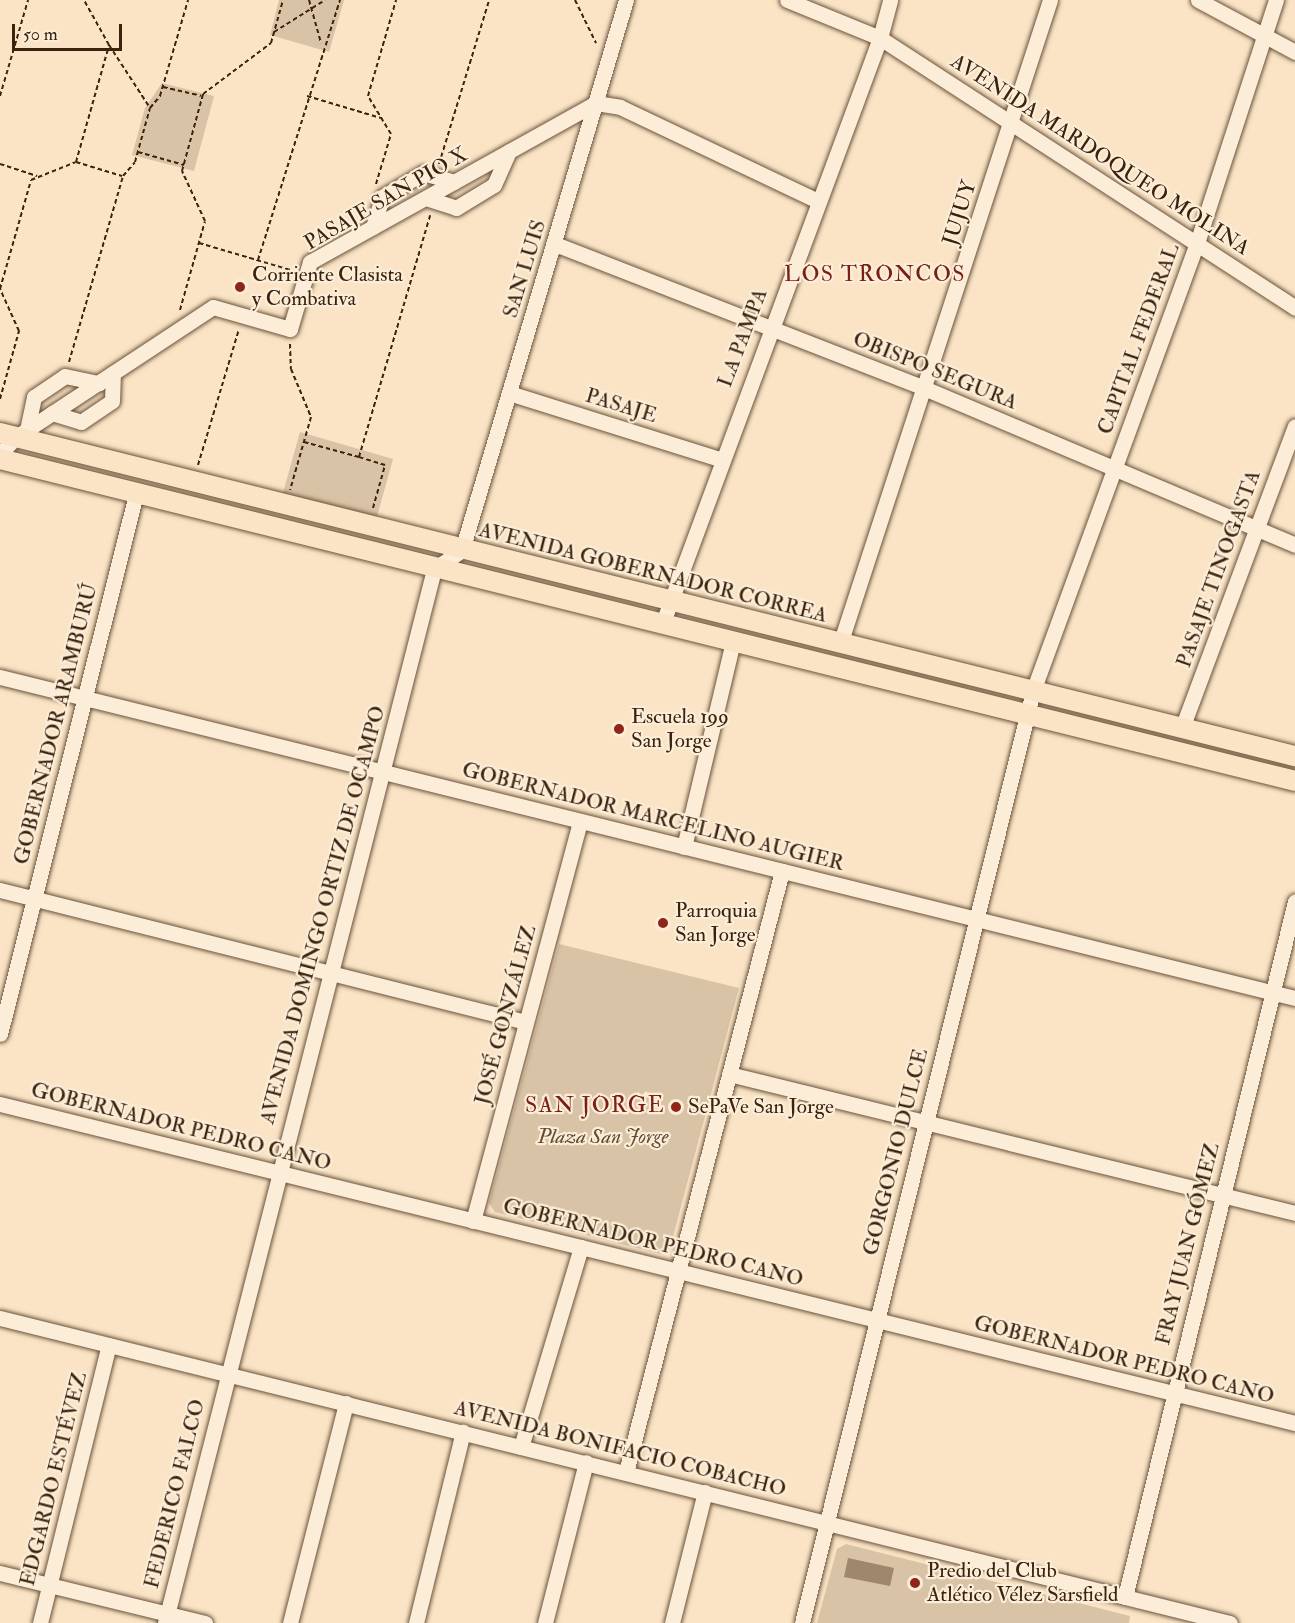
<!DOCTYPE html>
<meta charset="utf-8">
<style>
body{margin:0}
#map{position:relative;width:1295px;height:1623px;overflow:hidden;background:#fae4c5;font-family:"IM FELL Double Pica",serif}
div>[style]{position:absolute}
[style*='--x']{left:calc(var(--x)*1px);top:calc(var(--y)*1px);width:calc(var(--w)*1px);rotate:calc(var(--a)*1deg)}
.green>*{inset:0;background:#d9c3a6}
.building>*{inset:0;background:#9e876d}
.path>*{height:2px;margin-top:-1px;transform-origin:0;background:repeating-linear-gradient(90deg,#3a220d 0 4.5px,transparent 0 7.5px)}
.roads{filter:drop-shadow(0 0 2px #6a523b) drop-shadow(0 0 2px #6a523b)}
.minor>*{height:15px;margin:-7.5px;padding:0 7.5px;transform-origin:7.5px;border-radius:7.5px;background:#fcedd9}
.major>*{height:20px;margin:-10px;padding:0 10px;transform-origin:10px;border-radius:10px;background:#fae4c5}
.dots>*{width:16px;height:16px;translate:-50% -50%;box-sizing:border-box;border:3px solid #fcedd9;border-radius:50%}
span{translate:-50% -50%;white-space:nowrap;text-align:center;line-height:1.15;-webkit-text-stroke:4.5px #fcedd9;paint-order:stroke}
.street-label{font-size:21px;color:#3a220d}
.poi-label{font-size:21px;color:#3a220d}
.left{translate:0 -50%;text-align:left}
.park-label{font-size:21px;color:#624a33;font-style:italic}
.neighbourhood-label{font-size:22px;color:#7a1f14;letter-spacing:1.5px}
.scale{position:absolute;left:12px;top:24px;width:110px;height:27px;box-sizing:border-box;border:3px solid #3a220d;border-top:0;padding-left:8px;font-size:18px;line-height:21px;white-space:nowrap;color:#3a220d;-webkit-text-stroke:4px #fcedd9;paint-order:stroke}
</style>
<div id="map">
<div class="green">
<div style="clip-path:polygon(279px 0,344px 0,329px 52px,270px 35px)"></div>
<div style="clip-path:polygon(162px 83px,214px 96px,194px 171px,132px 155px,145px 108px)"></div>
<div style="clip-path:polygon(300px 432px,393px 459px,376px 520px,282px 496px)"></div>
<div style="clip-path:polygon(559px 944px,739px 988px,670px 1248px,660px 1254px,495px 1212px,489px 1203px)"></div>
<div style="clip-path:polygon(846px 1544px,1130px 1616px,1129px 1623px,817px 1623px,837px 1549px)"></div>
</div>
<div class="building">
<div style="clip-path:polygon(848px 1558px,894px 1568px,890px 1586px,844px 1577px)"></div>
</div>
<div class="path">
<div style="--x:309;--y:0;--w:45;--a:74.4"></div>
<div style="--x:575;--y:0;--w:48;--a:64"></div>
<div style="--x:274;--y:32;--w:60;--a:-32.1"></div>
<div style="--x:109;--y:45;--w:75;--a:56.9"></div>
<div style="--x:163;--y:87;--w:39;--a:13"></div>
<div style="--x:0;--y:96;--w:100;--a:-73.7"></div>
<div style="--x:307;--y:96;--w:77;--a:16.6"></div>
<div style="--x:138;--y:152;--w:48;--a:15.8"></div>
<div style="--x:76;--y:162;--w:48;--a:16.9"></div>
<div style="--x:0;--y:164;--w:39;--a:18"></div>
<div style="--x:439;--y:164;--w:171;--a:-73"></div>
<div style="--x:376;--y:184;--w:52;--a:-73.3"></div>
<div style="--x:391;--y:134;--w:44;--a:-121.2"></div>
<div style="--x:368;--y:96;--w:100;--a:-73.7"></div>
<div style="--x:199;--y:243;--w:96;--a:16.4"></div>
<div style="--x:258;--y:260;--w:273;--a:-72.5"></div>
<div style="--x:180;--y:310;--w:92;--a:-74.3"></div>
<div style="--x:205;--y:221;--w:55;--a:-114.7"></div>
<div style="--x:182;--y:171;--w:80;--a:-74.7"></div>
<div style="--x:203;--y:94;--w:85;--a:-36.9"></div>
<div style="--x:271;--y:43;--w:45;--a:-74.4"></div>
<div style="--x:290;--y:344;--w:25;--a:88"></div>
<div style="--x:291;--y:369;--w:52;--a:67.4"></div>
<div style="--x:311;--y:417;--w:76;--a:106"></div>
<div style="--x:69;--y:362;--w:194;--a:-73.8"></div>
<div style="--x:123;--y:176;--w:18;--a:-49"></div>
<div style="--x:135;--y:162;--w:56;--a:-74.5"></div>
<div style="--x:150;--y:108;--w:16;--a:-50"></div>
<div style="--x:160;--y:96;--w:100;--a:-73.7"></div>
<div style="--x:0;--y:399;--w:71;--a:-74.4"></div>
<div style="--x:19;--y:331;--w:46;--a:-114.3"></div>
<div style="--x:0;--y:289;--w:113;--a:-74.1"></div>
<div style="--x:31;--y:180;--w:48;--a:-21.8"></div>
<div style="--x:76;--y:162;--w:122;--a:-74.2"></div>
<div style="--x:109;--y:45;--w:51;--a:-119.1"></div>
<div style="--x:304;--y:442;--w:57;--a:15.3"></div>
<div style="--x:198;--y:465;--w:142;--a:-73.2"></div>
<div style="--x:373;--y:508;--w:45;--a:-74.4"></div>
<div style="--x:385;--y:465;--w:27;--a:-163"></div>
<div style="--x:359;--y:457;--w:252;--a:-73.6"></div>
</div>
<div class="roads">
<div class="minor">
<div style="--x:787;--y:0;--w:100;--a:22.2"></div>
<div style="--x:880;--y:38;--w:495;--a:33"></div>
<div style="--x:1198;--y:0;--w:110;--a:28.2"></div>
<div style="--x:426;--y:198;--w:32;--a:18"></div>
<div style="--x:456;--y:208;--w:44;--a:-31.2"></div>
<div style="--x:494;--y:185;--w:37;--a:-66"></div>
<div style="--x:373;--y:227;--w:31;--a:-73"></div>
<div style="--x:382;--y:197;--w:48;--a:-30.3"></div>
<div style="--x:423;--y:173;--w:32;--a:16"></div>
<div style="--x:555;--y:244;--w:396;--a:21.3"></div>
<div style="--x:924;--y:388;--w:403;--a:22.9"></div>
<div style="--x:509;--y:393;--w:221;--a:17.4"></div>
<div style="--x:52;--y:413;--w:30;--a:17"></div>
<div style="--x:81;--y:422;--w:37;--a:-34"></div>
<div style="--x:112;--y:401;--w:28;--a:-88"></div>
<div style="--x:27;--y:430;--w:34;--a:-78"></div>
<div style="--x:34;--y:397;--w:37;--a:-34"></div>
<div style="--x:65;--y:376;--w:35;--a:12"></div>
<div style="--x:0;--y:454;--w:23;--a:-47"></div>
<div style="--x:16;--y:437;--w:236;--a:-33.4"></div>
<div style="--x:213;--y:307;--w:80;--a:15.9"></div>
<div style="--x:290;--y:329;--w:70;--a:-73.4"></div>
<div style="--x:310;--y:262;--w:327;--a:-29.1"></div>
<div style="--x:596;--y:103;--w:24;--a:9"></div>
<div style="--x:620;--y:107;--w:219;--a:25.4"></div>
<div style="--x:662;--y:625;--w:626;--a:-69.63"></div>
<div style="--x:880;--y:38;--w:39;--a:-75"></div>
<div style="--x:840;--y:644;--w:677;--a:-71.94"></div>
<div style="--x:0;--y:677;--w:1334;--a:13.92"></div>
<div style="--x:1182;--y:728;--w:322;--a:-69.5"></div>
<div style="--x:684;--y:847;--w:211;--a:-76.6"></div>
<div style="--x:0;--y:890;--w:542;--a:14.09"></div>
<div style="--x:0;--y:1034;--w:557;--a:-75.86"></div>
<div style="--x:729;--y:1074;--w:583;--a:13.8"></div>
<div style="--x:0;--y:1104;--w:1334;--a:13.84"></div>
<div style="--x:473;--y:1221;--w:414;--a:-75"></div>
<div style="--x:0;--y:1318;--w:1267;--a:13.93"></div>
<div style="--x:521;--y:1447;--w:209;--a:-73.3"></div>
<div style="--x:626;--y:1472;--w:621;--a:-75.45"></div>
<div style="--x:0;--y:1573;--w:211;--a:13.7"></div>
<div style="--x:1125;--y:1597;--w:716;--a:-76.27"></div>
<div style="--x:40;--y:1623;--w:286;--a:-76.1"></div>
<div style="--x:165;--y:1623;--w:1088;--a:-75.68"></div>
<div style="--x:434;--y:569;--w:34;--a:-34"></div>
<div style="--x:462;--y:550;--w:574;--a:-73.4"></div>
<div style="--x:290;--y:1623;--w:227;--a:-75.7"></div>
<div style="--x:416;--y:1623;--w:197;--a:-76.2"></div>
<div style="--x:545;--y:1623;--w:166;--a:-75.7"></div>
<div style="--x:672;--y:1623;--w:135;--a:-75.9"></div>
<div style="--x:802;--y:1623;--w:960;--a:-76.08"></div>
<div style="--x:1033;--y:691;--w:477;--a:-69.9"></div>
<div style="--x:1197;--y:243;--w:256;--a:-72"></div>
</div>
<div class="major">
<div style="--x:0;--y:433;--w:1335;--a:14.01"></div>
<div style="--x:0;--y:459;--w:1334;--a:13.96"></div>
</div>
</div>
<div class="dots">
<div style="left:240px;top:287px;background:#8f2418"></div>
<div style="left:619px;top:729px;background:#8f2418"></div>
<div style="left:663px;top:923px;background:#8f2418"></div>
<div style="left:676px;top:1107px;background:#8f2418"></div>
<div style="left:915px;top:1583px;background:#8f2418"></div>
</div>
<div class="street-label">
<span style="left:1100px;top:155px;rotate:33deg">AVENIDA MARDOQUEO MOLINA</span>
<span style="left:386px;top:199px;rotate:-30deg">PASAJE SAN PIO X</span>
<span style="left:960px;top:213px;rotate:-72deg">JUJUY</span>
<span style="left:525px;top:269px;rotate:-73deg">SAN LUIS</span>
<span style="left:743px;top:338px;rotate:-69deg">LA PAMPA</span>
<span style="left:1139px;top:339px;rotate:-70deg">CAPITAL FEDERAL</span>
<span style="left:935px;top:371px;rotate:22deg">OBISPO SEGURA</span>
<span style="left:621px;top:406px;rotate:17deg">PASAJE</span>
<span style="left:1219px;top:569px;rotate:-70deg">PASAJE TINOGASTA</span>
<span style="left:653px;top:573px;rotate:14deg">AVENIDA GOBERNADOR CORREA</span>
<span style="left:56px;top:724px;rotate:-76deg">GOBERNADOR ARAMBURÚ</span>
<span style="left:653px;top:817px;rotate:14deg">GOBERNADOR MARCELINO AUGIER</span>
<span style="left:323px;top:915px;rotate:-75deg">AVENIDA DOMINGO ORTIZ DE OCAMPO</span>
<span style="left:506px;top:1015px;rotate:-75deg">JOSÉ GONZÁLEZ</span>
<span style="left:181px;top:1127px;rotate:14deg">GOBERNADOR PEDRO CANO</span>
<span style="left:896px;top:1152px;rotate:-76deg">GORGONIO DULCE</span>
<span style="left:653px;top:1243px;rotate:14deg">GOBERNADOR PEDRO CANO</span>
<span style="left:1188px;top:1244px;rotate:-76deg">FRAY JUAN GÓMEZ</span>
<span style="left:1124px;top:1360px;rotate:14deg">GOBERNADOR PEDRO CANO</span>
<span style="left:620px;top:1449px;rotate:14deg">AVENIDA BONIFACIO COBACHO</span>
<span style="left:54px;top:1479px;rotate:-76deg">EDGARDO ESTÉVEZ</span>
<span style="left:175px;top:1494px;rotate:-76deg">FEDERICO FALCO</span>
</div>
<div class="poi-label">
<span class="left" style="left:252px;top:287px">Corriente Clasista<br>y Combativa</span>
<span class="left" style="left:631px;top:729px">Escuela 199<br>San Jorge</span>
<span class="left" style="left:675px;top:923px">Parroquia<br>San Jorge</span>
<span class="left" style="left:688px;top:1107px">SePaVe San Jorge</span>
<span class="left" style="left:927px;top:1583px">Predio del Club<br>Atlético Vélez Sarsfield</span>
</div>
<div class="park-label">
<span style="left:603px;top:1137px">Plaza San Jorge</span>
</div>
<div class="neighbourhood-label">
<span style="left:875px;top:275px">LOS TRONCOS</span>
<span style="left:595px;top:1106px">SAN JORGE</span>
</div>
<div class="scale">50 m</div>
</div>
